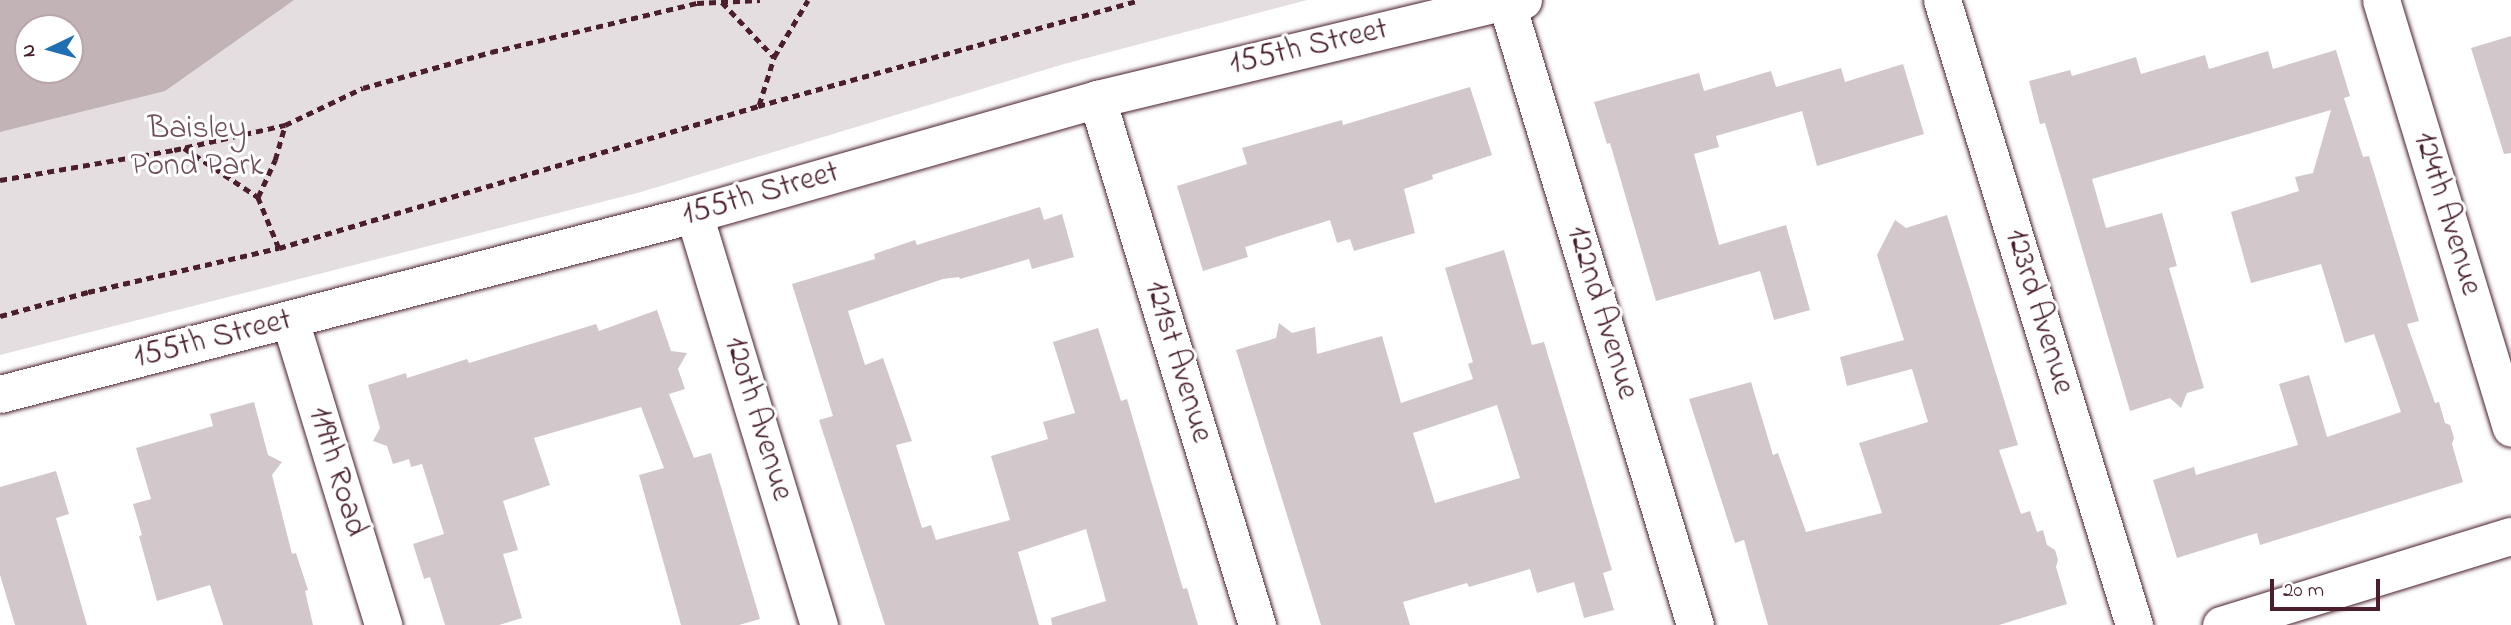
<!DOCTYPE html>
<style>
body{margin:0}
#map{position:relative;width:2511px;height:625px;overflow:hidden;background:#fff;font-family:"Indie Flower",sans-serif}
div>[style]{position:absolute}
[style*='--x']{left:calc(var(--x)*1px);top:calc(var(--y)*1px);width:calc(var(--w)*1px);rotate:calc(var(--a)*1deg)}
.green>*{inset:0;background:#e5dee0}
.water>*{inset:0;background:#c1b3b6}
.building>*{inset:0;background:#d2c7cb}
.path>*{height:4.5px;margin-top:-2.25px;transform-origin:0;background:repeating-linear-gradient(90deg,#4a1f2b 0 7px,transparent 0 12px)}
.roads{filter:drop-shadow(0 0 2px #4a1f2b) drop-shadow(0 0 2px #4a1f2b)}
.minor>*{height:37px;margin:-18.5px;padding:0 18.5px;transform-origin:18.5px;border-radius:18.5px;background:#fff}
span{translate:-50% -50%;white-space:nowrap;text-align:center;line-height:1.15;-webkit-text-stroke:6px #fff;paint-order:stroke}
.street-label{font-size:32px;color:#4a1f2b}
.park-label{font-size:32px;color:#714f58}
.north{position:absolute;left:14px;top:14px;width:70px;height:70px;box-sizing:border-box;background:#fff;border:2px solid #b7a5aa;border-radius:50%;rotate:265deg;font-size:19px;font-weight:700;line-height:28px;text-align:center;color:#4a1f2b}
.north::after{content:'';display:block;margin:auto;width:24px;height:32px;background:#1f6fb2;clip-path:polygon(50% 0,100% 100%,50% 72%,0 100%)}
.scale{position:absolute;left:2270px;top:579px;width:110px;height:32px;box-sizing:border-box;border:4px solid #4a1f2b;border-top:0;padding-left:9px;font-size:21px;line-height:24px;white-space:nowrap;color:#4a1f2b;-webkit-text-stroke:5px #fff;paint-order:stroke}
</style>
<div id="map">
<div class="green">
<div style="clip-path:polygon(evenodd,0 0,1307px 0,1064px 64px,641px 192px,0 355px,0 0,28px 28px,70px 28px,70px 70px,28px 70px,28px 28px)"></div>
</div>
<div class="water">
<div style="clip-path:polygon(evenodd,0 0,294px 0,165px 91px,0 132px,0 0,28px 28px,70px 28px,70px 70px,28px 70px,28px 28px)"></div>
</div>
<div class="building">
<div style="clip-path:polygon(2511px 36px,2511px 153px,2504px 154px,2471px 48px)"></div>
<div style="clip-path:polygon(2336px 50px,2350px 96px,2344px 98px,2363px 157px,2369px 156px,2419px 321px,2407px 324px,2435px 403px,2439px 402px,2445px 423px,2450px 425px,2454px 438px,2452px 444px,2463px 482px,2260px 545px,2257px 533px,2177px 558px,2153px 480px,2194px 467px,2196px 475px,2298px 445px,2279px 384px,2309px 375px,2327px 437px,2401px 412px,2374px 334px,2345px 343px,2321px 264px,2251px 283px,2231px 212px,2299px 191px,2295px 177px,2313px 173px,2331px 110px,2092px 179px,2106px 228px,2162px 213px,2177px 266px,2169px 268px,2204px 388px,2187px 393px,2181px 408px,2170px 398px,2130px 411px,2045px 123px,2040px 124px,2029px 81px,2070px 70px,2072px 76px,2136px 57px,2141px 74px,2205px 55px,2209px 69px,2268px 51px,2273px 69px)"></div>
<div style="clip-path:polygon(1903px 64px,1924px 134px,1817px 166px,1802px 111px,1716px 136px,1719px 147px,1694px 154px,1719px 245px,1786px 225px,1810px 310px,1774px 320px,1760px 271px,1656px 301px,1610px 143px,1607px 144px,1594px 102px,1699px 73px,1704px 91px,1771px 71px,1776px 87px,1841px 68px,1845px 82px)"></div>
<div style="clip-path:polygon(1470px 87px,1492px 155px,1432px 175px,1433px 179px,1404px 189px,1415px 233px,1354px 251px,1350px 239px,1337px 243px,1330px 220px,1245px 247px,1248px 257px,1203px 271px,1177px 186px,1247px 164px,1242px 148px,1342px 120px,1343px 125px)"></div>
<div style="clip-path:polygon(1040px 207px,1044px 220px,1062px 214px,1074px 257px,1032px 269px,1029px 259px,960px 279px,959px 277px,943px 279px,848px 311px,865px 365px,883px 358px,912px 441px,896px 445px,922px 528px,931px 525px,936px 540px,1010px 520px,991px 456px,1048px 439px,1043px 422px,1075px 413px,1053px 342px,1098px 328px,1121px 401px,1127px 399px,1183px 589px,1187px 588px,1198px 625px,1052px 625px,1051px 618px,1106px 601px,1086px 529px,1018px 552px,1039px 625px,885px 625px,819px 420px,833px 416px,792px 284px,875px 259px,874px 254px,915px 240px,917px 245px)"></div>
<div style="clip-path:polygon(1947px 215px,2018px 445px,1999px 450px,2021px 514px,2030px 511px,2037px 532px,2043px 530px,2047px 545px,2055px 550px,2058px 560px,2056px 567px,2067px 604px,1999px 625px,1768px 625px,1744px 540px,1735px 543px,1689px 399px,1751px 382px,1773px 455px,1778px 453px,1806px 532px,1882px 513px,1859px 443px,1928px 422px,1912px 369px,1847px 386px,1840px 357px,1904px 340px,1877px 255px,1895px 220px,1906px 228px)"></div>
<div style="clip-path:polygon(evenodd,1504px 250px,1532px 345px,1544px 342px,1574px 442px,1612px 570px,1603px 573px,1614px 610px,1584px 618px,1574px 582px,1537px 593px,1530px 569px,1469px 587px,1467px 583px,1403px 602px,1410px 625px,1321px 625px,1236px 350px,1276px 338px,1279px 323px,1292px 333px,1315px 327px,1317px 354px,1382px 336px,1401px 403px,1473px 379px,1468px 364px,1473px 362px,1445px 268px,1504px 250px,1497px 405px,1520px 478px,1435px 503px,1413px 433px,1497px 405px)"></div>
<div style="clip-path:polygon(657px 310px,671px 351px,687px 353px,678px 369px,685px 389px,669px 394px,694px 458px,711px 453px,760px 619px,739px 625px,681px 625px,639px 475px,664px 468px,641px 407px,534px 438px,550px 485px,503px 501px,518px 550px,503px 554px,522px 618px,499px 625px,445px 625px,430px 577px,424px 579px,413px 544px,444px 534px,422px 464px,411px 467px,409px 459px,393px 464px,387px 446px,373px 441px,380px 428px,368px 385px,406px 373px,407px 378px,467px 359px,469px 363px,596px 324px,599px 331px)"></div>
<div style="clip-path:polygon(254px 402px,268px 455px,282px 462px,272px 475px,292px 554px,296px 553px,308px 590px,305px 591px,313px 625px,223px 625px,210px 585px,157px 601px,139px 536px,142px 535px,133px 504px,151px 499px,136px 448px,213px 426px,210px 414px)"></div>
<div style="clip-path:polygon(56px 471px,69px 514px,56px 518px,87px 625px,15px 625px,0 575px,0 487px)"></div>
</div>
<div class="path">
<div style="--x:722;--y:2;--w:76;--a:46.6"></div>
<div style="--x:759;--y:105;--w:50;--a:-72.6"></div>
<div style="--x:774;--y:57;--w:66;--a:-59.2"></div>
<div style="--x:184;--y:148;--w:89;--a:33.5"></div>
<div style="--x:258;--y:197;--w:55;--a:67.6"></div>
<div style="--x:0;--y:180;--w:177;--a:-9.8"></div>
<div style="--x:174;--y:150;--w:114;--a:-12.7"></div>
<div style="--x:285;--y:125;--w:86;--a:-25.4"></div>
<div style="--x:363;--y:88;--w:133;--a:-15.7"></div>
<div style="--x:491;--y:52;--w:212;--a:-13.4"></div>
<div style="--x:697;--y:3;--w:63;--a:-2.7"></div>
<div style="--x:258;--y:197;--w:41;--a:-65.3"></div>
<div style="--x:275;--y:160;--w:36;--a:-74"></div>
<div style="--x:0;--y:316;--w:91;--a:-15.3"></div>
<div style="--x:88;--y:292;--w:196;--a:-13"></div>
<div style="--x:279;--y:248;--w:500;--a:-16.5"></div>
<div style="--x:758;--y:106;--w:395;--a:-15.5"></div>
</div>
<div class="roads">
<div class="minor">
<div style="--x:1942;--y:0;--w:654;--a:72.92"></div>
<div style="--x:2381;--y:0;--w:447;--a:73.1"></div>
<div style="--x:1506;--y:1;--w:652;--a:73.15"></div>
<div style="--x:1097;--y:99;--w:550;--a:73.08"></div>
<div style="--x:694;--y:214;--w:430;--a:73.1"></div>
<div style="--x:290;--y:320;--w:319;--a:73"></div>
<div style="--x:0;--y:394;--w:717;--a:-14.54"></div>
<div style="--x:694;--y:214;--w:419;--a:-15.9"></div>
<div style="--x:1097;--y:99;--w:421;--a:-13.5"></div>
<div style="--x:1506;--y:1;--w:17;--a:-3"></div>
<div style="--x:2221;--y:625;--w:303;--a:-17.1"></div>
</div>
</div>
<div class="street-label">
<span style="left:1309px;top:48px;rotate:-13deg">155th Street</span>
<span style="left:761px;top:195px;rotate:-16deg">155th Street</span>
<span style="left:2446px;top:214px;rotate:73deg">124th Avenue</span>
<span style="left:2038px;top:312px;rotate:73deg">123rd Avenue</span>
<span style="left:1601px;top:313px;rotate:73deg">122nd Avenue</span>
<span style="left:213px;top:340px;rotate:-14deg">155th Street</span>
<span style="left:1177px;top:362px;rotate:73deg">121st Avenue</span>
<span style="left:757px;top:419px;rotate:73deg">120th Avenue</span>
<span style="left:336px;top:472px;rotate:73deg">119th Road</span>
</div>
<div class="park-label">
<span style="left:197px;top:149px">Baisley<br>Pond Park</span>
</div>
<div class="north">N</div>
<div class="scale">20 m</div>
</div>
